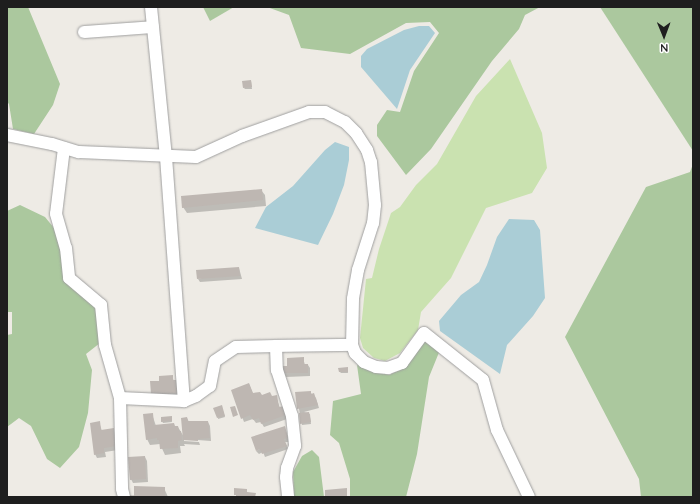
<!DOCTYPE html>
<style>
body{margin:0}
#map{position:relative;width:700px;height:504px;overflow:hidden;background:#eeebe5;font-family:Quicksand,sans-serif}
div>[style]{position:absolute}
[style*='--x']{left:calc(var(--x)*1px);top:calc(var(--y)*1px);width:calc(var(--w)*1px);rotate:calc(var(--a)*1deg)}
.grass>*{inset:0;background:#cae2b0}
.forest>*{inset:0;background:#abc89e}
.water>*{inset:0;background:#aacdd6}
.shadow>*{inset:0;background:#0003}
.building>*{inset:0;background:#beb7b2}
.roads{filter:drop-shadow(0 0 1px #9f9f9f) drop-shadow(0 0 1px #9f9f9f)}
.minor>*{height:12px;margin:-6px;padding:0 6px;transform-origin:6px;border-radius:6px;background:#fff}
span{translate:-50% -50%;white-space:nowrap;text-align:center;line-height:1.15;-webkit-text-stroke:4px #fff;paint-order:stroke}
.frame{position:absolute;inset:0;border:8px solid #1e1e1e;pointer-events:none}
.north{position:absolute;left:644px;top:16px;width:40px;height:40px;-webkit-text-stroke:3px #fff;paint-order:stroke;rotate:179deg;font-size:11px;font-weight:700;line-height:16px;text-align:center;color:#1e1e1e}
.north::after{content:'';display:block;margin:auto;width:14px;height:18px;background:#1e1e1e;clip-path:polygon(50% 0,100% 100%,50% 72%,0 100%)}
</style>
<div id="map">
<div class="grass">
<div style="clip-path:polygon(510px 59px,542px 133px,547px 168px,532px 193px,486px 208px,451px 278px,421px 312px,418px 330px,400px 353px,385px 361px,374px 358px,363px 348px,360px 338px,366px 279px,372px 278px,379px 249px,391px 213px,400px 207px,416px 185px,437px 164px,476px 96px)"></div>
</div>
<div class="forest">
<div style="clip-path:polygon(7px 7px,28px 7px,60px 84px,53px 105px,34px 134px,13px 129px,9px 104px,7px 102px)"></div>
<div style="clip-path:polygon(203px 7px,234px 7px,210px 21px)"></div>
<div style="clip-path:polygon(267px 7px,540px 7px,525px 15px,519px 29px,492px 61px,431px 149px,406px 175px,377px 136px,377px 125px,387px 110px,400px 112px,414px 71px,439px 33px,430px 22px,406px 23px,350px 54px,301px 48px,289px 15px)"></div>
<div style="clip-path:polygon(600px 7px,693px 7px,693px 151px)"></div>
<div style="clip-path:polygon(693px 164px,693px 497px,641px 497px,639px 479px,565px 337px,646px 187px,690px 172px)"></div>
<div style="clip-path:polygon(20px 205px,45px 217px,54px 228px,60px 247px,64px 280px,96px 307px,100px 343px,86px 354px,92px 370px,88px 413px,79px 447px,60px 468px,47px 459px,31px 426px,19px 418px,7px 427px,7px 335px,12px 334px,12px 312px,7px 312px,7px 211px)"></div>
<div style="clip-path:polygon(426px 340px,440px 350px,429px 377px,417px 454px,406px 497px,350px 497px,350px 479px,339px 443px,330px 435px,333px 401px,361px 394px,357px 365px,369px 370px,389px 375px,404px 368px)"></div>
<div style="clip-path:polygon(312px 450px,319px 457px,324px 497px,294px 497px,293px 472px,302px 456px)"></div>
</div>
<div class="water">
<div style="clip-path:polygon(419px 26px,429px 26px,435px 33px,410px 70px,397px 109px,361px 67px,361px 56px,367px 49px,404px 30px)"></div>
<div style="clip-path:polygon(335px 142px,349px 147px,349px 160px,344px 185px,333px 214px,318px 245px,255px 228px,266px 207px,293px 186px,325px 150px)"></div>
<div style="clip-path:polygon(509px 219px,534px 220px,540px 230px,545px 298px,533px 316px,507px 345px,500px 374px,440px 331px,439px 321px,461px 295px,479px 282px,487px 265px,497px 237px)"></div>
</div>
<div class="shadow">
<div style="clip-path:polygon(251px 81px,252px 89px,245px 89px,244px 88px)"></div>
<div style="clip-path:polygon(261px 190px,265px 195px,266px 206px,187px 213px,183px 207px)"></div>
<div style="clip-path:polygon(239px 268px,242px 279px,200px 282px,198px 279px)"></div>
<div style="clip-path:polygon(303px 358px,305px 365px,308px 365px,310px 368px,310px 376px,286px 377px,284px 373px,288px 367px)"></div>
<div style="clip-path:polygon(347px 368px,348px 373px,341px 373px,340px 372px)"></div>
<div style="clip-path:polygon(172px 376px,180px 397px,166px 400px,160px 382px)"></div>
<div style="clip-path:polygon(249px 384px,253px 394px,276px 397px,280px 408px,284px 407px,287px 419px,264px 427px,261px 422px,256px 423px,253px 419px,244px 422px,233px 391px)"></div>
<div style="clip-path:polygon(310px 392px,316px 398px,319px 408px,304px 412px,310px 414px,311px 424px,302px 425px,296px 393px)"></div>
<div style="clip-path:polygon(222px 408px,225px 417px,218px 419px,218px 418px)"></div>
<div style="clip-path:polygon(152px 414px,156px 426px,178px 427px,184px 437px,187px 418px,189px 422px,208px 422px,210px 426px,211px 441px,184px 439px,184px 441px,199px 442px,200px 445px,184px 444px,185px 446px,180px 446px,181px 453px,165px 455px,160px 444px,150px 445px,147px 439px)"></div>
<div style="clip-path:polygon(171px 417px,172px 422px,163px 423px,162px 421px)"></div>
<div style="clip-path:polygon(99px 422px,102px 431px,113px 429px,118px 450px,105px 452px,106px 457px,97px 458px,95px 454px)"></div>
<div style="clip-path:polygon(286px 431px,289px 442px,285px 442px,288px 449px,265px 457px,263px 452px,259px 454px,256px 451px)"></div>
<div style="clip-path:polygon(145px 457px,147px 461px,148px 482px,133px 483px,131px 479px)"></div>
<div style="clip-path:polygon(164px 488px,168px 497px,131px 497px,131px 496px)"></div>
</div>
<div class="building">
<div style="clip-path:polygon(251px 80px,252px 87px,243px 88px,242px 81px)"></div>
<div style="clip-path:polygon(262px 189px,263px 200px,182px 208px,181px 196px)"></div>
<div style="clip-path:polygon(239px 267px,240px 276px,197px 279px,196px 270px)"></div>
<div style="clip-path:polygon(304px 357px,304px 364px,308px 364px,308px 373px,283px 373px,283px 366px,287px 366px,287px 358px)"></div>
<div style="clip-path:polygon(348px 367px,348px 372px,339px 372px,338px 368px)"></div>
<div style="clip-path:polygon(173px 375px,173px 380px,178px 380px,178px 393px,164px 394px,164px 396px,156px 397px,156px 394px,151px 394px,150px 381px,159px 381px,159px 376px)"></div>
<div style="clip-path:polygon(249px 383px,253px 393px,260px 392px,262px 395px,270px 392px,272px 396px,277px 395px,279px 407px,284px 406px,286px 415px,261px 424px,259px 418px,253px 420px,250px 415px,241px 419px,231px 390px)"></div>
<div style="clip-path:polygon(311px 391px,311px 394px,314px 393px,318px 405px,297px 409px,295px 392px)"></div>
<div style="clip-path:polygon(222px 405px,225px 416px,217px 418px,213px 408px)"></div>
<div style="clip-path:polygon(235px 406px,238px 415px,233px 417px,230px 407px)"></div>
<div style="clip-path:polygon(309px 412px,311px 422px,300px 424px,299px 413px)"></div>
<div style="clip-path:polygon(153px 413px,154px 425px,174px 423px,175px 426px,178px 426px,179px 431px,181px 431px,182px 440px,178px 441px,178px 448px,160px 449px,159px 440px,157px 440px,157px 438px,146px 440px,143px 414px)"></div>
<div style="clip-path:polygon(172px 416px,172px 421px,161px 422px,161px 417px)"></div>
<div style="clip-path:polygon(187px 417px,188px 421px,208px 421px,210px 438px,198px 439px,198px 441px,183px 440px,181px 418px)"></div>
<div style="clip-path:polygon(100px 421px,101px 430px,114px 428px,117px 446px,104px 448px,104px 453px,94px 455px,90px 423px)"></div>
<div style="clip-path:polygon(285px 426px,288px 438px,284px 439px,287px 446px,262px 454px,260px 449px,256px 451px,251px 437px)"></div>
<div style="clip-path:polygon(145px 456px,146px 479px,130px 480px,128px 457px)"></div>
<div style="clip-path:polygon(134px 486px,165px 487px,165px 496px,130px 497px,130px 495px,134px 496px)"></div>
<div style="clip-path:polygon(234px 488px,247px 489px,247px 492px,256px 493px,255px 497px,236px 497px,236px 495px,234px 495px)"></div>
<div style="clip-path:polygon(347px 488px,347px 497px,325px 497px,325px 490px)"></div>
</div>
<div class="roads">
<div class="minor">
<div style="--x:151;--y:7;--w:151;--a:84.3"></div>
<div style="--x:166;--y:157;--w:245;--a:85.8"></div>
<div style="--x:84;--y:32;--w:69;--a:-4.1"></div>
<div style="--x:7;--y:135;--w:46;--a:11.3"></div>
<div style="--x:52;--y:144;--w:28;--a:17"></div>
<div style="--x:79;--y:152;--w:117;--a:2.4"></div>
<div style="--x:196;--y:157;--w:51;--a:-24.5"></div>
<div style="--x:242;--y:136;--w:71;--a:-19.7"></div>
<div style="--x:309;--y:112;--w:16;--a:0"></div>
<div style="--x:325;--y:112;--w:22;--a:27"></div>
<div style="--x:345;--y:122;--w:16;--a:45"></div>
<div style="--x:356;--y:133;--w:20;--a:57"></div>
<div style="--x:367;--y:150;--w:13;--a:72"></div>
<div style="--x:371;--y:162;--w:43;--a:84.7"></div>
<div style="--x:375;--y:205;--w:18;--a:96"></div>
<div style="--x:373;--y:223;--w:49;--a:107.7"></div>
<div style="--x:358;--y:270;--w:29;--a:100"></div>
<div style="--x:353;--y:299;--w:46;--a:91.2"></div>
<div style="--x:352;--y:345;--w:9;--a:69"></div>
<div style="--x:355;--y:353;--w:13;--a:45"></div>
<div style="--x:364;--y:362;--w:13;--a:23"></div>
<div style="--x:376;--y:367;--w:12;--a:5"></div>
<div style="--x:388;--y:368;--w:15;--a:-20"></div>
<div style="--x:402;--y:363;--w:37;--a:-54"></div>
<div style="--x:424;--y:333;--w:75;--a:38.5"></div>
<div style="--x:483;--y:380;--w:52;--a:74.4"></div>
<div style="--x:497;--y:430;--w:74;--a:64.5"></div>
<div style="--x:64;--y:148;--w:66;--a:96.9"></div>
<div style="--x:56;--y:214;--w:35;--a:74"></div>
<div style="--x:66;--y:248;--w:30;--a:84"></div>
<div style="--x:69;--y:278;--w:42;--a:40.2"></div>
<div style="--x:101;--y:305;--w:40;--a:84.3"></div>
<div style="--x:105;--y:345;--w:55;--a:74.2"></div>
<div style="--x:120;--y:398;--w:91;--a:88.7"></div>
<div style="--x:122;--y:489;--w:8;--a:76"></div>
<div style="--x:276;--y:346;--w:76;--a:-0.8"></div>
<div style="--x:120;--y:398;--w:64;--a:2.7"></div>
<div style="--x:184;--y:401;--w:13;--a:-23"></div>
<div style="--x:196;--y:396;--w:17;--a:-36"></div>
<div style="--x:210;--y:386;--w:25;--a:-79"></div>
<div style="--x:215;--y:361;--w:25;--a:-34"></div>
<div style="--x:236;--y:347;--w:40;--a:-1.4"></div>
<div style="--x:276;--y:346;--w:24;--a:88"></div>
<div style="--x:277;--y:370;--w:48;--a:71.9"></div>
<div style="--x:292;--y:416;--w:30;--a:84"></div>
<div style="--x:295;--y:446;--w:23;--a:110"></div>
<div style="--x:287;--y:468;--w:9;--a:96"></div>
<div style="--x:286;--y:477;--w:20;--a:84"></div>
</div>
</div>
<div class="frame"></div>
<div class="north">N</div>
</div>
